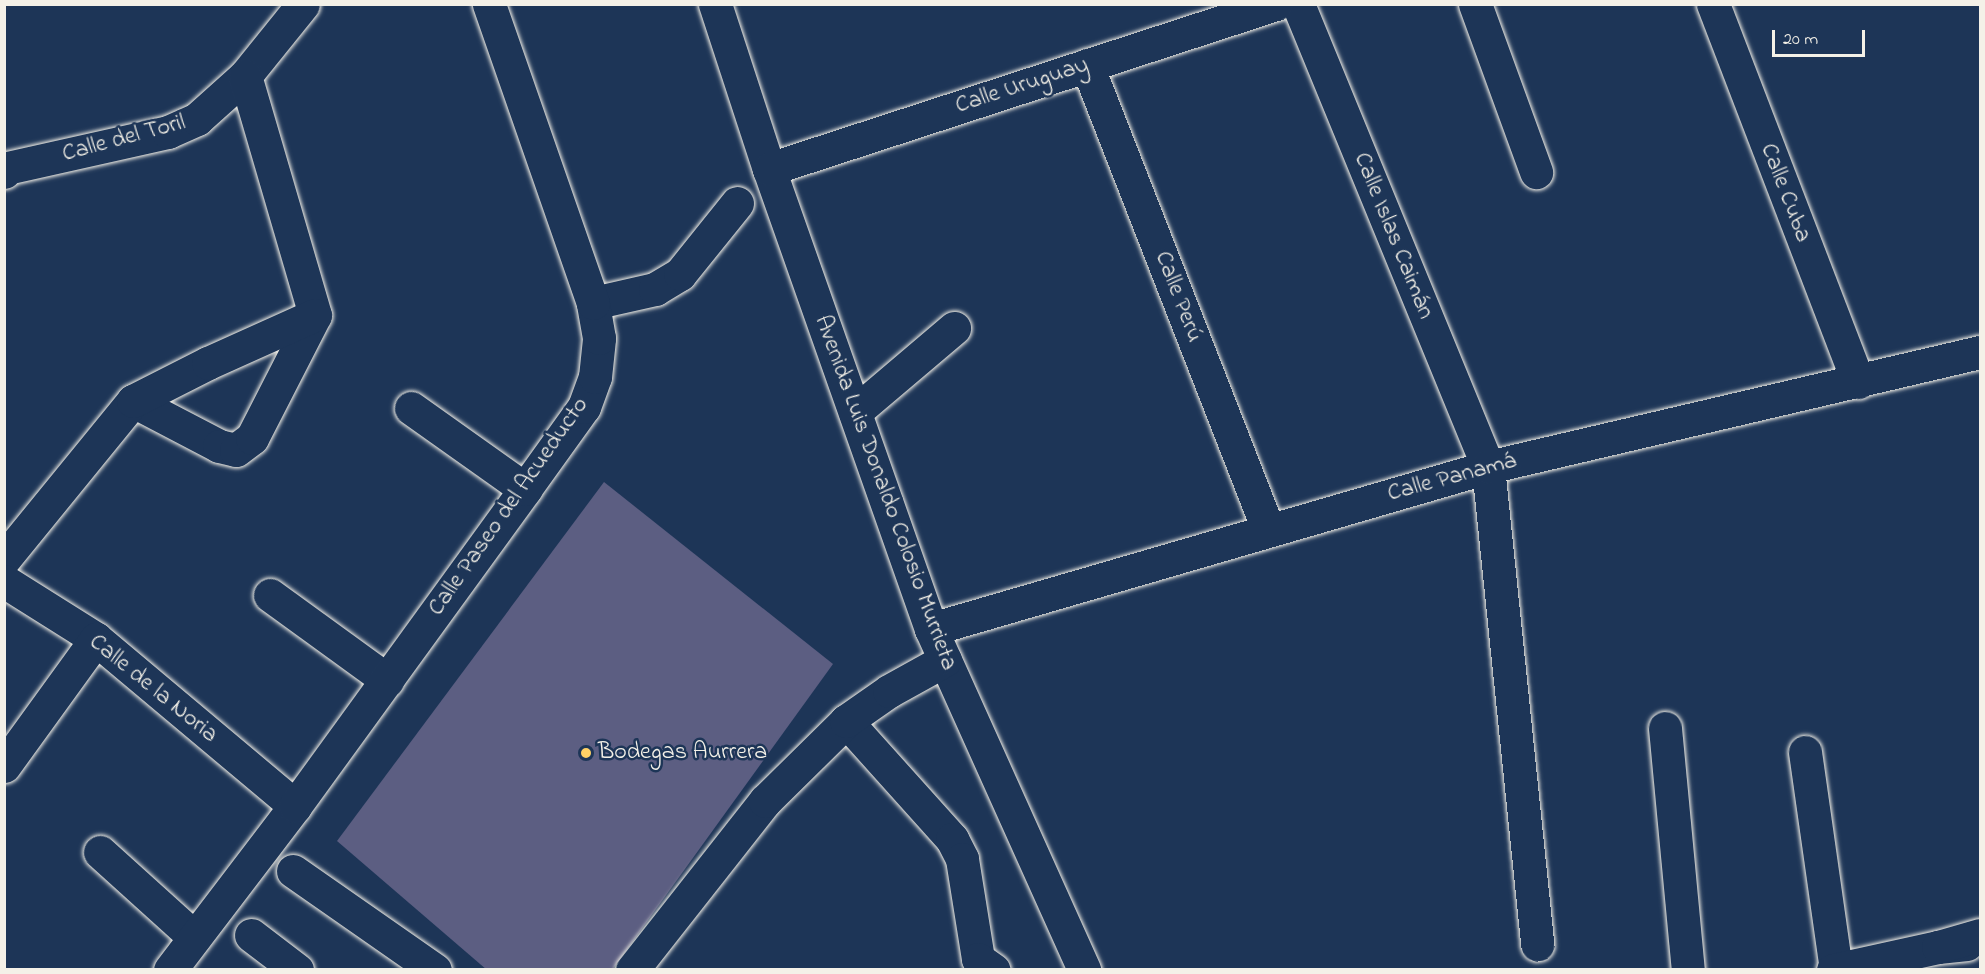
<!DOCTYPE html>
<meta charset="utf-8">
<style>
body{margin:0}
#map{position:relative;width:1985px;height:974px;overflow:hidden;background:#1d3557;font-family:"Indie Flower",sans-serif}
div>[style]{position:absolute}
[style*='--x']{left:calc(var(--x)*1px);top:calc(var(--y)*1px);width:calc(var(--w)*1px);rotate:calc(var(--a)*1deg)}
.building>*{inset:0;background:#5c5e82}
.roads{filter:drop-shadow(0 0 2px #f4f1e8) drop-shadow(0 0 2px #f4f1e8)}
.minor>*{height:33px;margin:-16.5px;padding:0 16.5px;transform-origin:16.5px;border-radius:16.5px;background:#1d3557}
.major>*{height:33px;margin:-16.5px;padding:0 16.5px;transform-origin:16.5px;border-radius:16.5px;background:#1d3557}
.highway>*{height:33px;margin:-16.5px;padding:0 16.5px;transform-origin:16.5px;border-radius:16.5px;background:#1d3557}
.dots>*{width:16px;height:16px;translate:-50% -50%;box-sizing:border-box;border:3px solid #1d3557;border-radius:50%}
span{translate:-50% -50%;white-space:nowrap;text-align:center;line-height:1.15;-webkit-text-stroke:5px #1d3557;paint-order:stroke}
.street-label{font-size:24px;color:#f4f1e8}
.poi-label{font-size:24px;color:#f4f1e8}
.left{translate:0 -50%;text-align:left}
.frame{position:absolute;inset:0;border:6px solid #f4f1e8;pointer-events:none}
.scale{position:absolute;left:1772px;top:30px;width:93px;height:27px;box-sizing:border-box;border:3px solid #f4f1e8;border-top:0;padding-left:8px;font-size:18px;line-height:21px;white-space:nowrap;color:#f4f1e8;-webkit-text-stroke:4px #1d3557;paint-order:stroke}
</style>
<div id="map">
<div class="building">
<div style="clip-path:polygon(604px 482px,833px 664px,612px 970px,487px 970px,337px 841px)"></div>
</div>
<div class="roads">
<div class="minor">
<div style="--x:715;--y:4;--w:174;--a:71.9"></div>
<div style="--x:769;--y:169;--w:488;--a:70.6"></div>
<div style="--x:931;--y:629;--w:374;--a:65.8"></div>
<div style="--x:1298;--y:4;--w:500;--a:67.69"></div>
<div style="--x:1488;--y:467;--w:480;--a:84.1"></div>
<div style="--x:1475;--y:4;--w:179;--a:70"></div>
<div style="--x:1713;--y:4;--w:405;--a:69"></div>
<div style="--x:1087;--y:65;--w:498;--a:68.7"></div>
<div style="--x:769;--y:169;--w:533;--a:-18.03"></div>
<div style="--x:4;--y:172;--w:5;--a:-53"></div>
<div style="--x:7;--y:168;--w:165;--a:-12.6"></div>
<div style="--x:168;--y:132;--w:32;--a:-24"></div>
<div style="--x:197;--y:119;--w:64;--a:-41.9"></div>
<div style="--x:245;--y:76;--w:92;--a:-51.1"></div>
<div style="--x:593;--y:303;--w:64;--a:-12.7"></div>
<div style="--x:655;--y:289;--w:29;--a:-31"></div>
<div style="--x:680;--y:274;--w:91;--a:-51.2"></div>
<div style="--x:133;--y:401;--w:97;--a:27.6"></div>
<div style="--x:219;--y:446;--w:17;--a:13"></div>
<div style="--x:236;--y:450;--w:20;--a:-37"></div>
<div style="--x:252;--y:438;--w:138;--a:-62.9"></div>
<div style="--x:315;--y:315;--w:249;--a:-106.3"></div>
<div style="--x:411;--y:408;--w:140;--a:35.4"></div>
<div style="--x:855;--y:412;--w:130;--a:-40.3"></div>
<div style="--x:4;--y:559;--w:204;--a:-50.8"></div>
<div style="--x:133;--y:401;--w:84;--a:-26.9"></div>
<div style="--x:208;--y:363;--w:117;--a:-24.2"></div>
<div style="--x:4;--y:581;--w:109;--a:32.2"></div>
<div style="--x:96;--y:639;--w:260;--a:40"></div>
<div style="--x:270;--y:595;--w:145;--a:36"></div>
<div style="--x:931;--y:629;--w:580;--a:-16.22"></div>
<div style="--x:1488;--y:467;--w:505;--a:-13.16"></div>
<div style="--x:846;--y:721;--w:159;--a:48.1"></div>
<div style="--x:952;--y:839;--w:22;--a:63"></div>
<div style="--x:962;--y:859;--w:101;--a:80.9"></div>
<div style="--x:978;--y:959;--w:19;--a:35"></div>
<div style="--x:1665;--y:728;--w:243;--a:84.6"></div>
<div style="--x:1805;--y:752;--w:219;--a:81.9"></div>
<div style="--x:4;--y:766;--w:157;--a:-54.1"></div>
<div style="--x:100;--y:852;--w:127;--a:42.1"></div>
<div style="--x:293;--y:871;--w:173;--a:34.9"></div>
<div style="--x:251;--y:935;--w:58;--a:37.3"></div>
<div style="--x:170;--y:970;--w:206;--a:-52.7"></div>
<div style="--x:295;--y:806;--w:392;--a:-54"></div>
<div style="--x:525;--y:489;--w:101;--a:-54.3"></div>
<div style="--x:584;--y:407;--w:32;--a:-70"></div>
<div style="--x:595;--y:377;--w:39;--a:-84"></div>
<div style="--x:599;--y:338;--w:36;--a:-100"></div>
<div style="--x:593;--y:303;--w:317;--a:-109.2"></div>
<div style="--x:632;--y:970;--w:215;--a:-51.8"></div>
<div style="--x:765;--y:801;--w:114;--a:-44.6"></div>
<div style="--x:846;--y:721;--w:52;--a:-34.9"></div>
<div style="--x:889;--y:691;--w:64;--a:-29"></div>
</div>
<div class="major">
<div style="--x:1833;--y:970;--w:107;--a:-12.4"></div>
<div style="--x:1938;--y:947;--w:29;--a:-6"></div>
</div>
<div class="highway">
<div style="--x:1938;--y:947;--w:44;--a:-15.9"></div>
</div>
</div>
<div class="dots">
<div style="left:586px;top:753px;background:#ffd166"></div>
</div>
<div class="street-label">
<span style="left:1022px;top:86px;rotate:-18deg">Calle Uruguay</span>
<span style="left:124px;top:139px;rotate:-15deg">Calle del Toril</span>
<span style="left:1785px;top:193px;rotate:69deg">Calle Cuba</span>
<span style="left:1393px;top:236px;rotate:68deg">Calle Islas Caimán</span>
<span style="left:1178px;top:297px;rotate:69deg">Calle Perú</span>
<span style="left:1452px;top:478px;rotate:-15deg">Calle Panamá</span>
<span style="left:885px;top:493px;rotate:70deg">Avenida Luis Donaldo Colosio Murrieta</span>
<span style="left:509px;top:507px;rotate:-55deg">Calle Paseo del Acueducto</span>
<span style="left:153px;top:689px;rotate:39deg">Calle de la Noria</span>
</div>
<div class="poi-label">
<span class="left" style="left:598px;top:753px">Bodegas Aurrera</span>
</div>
<div class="frame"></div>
<div class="scale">20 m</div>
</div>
